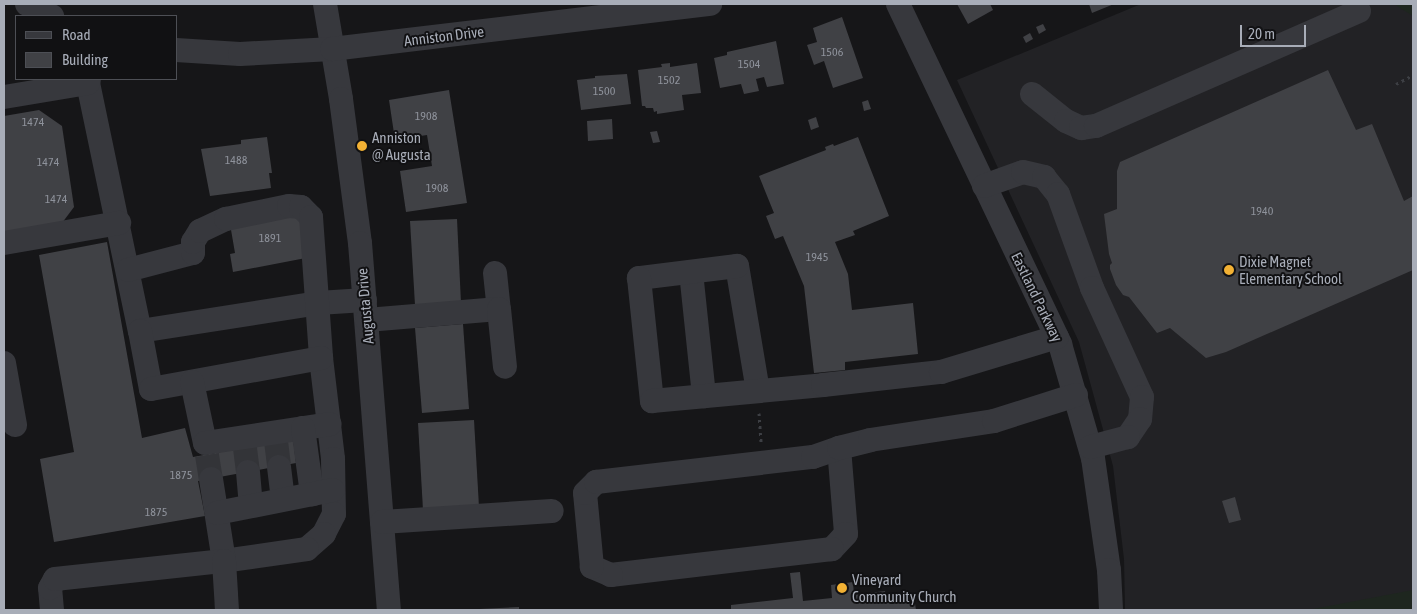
<!DOCTYPE html>
<style>
body{margin:0}
#map{position:relative;width:1417px;height:614px;overflow:hidden;background:#161618;font-family:"Asap Condensed",sans-serif}
div>[style]{position:absolute}
[style*='--x']{left:calc(var(--x)*1px);top:calc(var(--y)*1px);width:calc(var(--w)*1px);rotate:calc(var(--a)*1deg)}
.built>*{inset:0;background:#222225}
.green>*{inset:0;background:#1e261f}
.building>*{inset:0;background:#404145}
.minor-tunnel>*{height:24px;margin-top:-12px;transform-origin:0;background:repeating-linear-gradient(90deg,#333438 0 24px,transparent 0 36px)}
.path>*{height:3px;margin-top:-1.5px;transform-origin:0;background:repeating-linear-gradient(90deg,#3d3f44 0 2.5px,transparent 0 6.5px)}
.minor>*{height:24px;margin:-12px;padding:0 12px;transform-origin:12px;border-radius:12px;background:#37383d}
.dots>*{width:14px;height:14px;translate:-50% -50%;box-sizing:border-box;border:2px solid #111113;border-radius:50%}
span{translate:-50% -50%;white-space:nowrap;text-align:center;line-height:1.15;-webkit-text-stroke:4px #111113;paint-order:stroke}
.number-label{font-size:12px;color:#8e929b}
.number-label span{-webkit-text-stroke-width:0}
.street-label{font-size:15px;color:#a8adb8}
.poi-label{font-size:15px;color:#a8adb8}
.left{translate:0 -50%;text-align:left}
.frame{position:absolute;inset:0;border:5px solid #a8adb8;pointer-events:none}
.legend{position:absolute;left:15px;top:15px;width:162px;height:65px;box-sizing:border-box;background:#111113;border:1px solid #4d4f55;margin:0;padding:6px 9px;list-style:none;font-size:15px;color:#a8adb8}
.legend li{display:flex;align-items:center;gap:10px;height:25px}
.legend b{width:25px;border:1px solid #4d4f55}
.scale{position:absolute;left:1240px;top:25px;width:66px;height:22px;box-sizing:border-box;border:2px solid #a8adb8;border-top:0;padding-left:6px;font-size:15px;line-height:18px;white-space:nowrap;color:#a8adb8;-webkit-text-stroke:4px #111113;paint-order:stroke}
</style>
<div id="map">
<div class="built">
<div style="clip-path:polygon(1141px 4px,1413px 4px,1413px 610px,1125px 610px,1124px 559px,1113px 466px,1079px 342px,957px 80px)"></div>
</div>
<div class="green">
<div style="clip-path:polygon(1396px 4px,1413px 4px,1413px 16px,1397px 6px)"></div>
<div style="clip-path:polygon(1413px 590px,1413px 610px,1308px 610px)"></div>
</div>
<div class="building">
<div style="clip-path:polygon(957px 4px,990px 4px,993px 10px,968px 24px)"></div>
<div style="clip-path:polygon(1089px 4px,1114px 4px,1092px 13px)"></div>
<div style="clip-path:polygon(842px 17px,863px 78px,833px 88px,824px 61px,814px 65px,807px 45px,817px 42px,813px 28px)"></div>
<div style="clip-path:polygon(1043px 24px,1046px 30px,1039px 34px,1036px 27px)"></div>
<div style="clip-path:polygon(1030px 33px,1033px 39px,1026px 43px,1023px 37px)"></div>
<div style="clip-path:polygon(776px 41px,784px 84px,767px 87px,764px 77px,756px 79px,759px 91px,744px 94px,741px 84px,720px 88px,714px 58px,727px 55px,727px 52px)"></div>
<div style="clip-path:polygon(670px 63px,670px 67px,697px 63px,701px 93px,682px 95px,684px 110px,657px 114px,657px 111px,654px 112px,653px 108px,646px 108px,645px 106px,642px 106px,638px 70px,662px 67px,661px 64px)"></div>
<div style="clip-path:polygon(1328px 70px,1356px 130px,1372px 124px,1404px 201px,1413px 196px,1413px 270px,1226px 352px,1206px 358px,1170px 328px,1157px 333px,1129px 297px,1123px 295px,1116px 285px,1110px 269px,1110px 265px,1112px 263px,1109px 254px,1104px 214px,1117px 209px,1117px 171px,1120px 162px)"></div>
<div style="clip-path:polygon(627px 74px,631px 104px,581px 110px,577px 80px,595px 78px,595px 76px)"></div>
<div style="clip-path:polygon(449px 90px,467px 203px,406px 212px,400px 171px,432px 166px,427px 135px,395px 140px,389px 100px)"></div>
<div style="clip-path:polygon(868px 100px,871px 109px,864px 111px,862px 102px)"></div>
<div style="clip-path:polygon(39px 110px,62px 126px,74px 207px,59px 227px,5px 236px,4px 116px)"></div>
<div style="clip-path:polygon(816px 117px,819px 127px,811px 130px,808px 120px)"></div>
<div style="clip-path:polygon(612px 119px,613px 139px,588px 141px,587px 121px)"></div>
<div style="clip-path:polygon(657px 131px,660px 142px,653px 143px,650px 132px)"></div>
<div style="clip-path:polygon(267px 137px,272px 173px,269px 173px,271px 188px,210px 196px,201px 149px,241px 144px,241px 140px)"></div>
<div style="clip-path:polygon(858px 137px,889px 216px,853px 231px,855px 235px,835px 242px,848px 274px,852px 310px,913px 303px,918px 354px,845px 362px,845px 370px,814px 373px,804px 286px,783px 236px,775px 239px,766px 216px,774px 213px,759px 176px,826px 150px,825px 147px,833px 144px,834px 146px)"></div>
<div style="clip-path:polygon(302px 211px,311px 257px,233px 272px,230px 254px,235px 253px,230px 224px)"></div>
<div style="clip-path:polygon(457px 219px,461px 303px,415px 305px,410px 221px)"></div>
<div style="clip-path:polygon(107px 242px,142px 438px,185px 428px,193px 457px,293px 439px,296px 463px,198px 481px,205px 516px,54px 542px,40px 459px,74px 452px,39px 255px)"></div>
<div style="clip-path:polygon(463px 324px,469px 409px,422px 413px,415px 328px)"></div>
<div style="clip-path:polygon(474px 420px,479px 507px,423px 510px,418px 423px)"></div>
<div style="clip-path:polygon(1235px 497px,1241px 520px,1229px 523px,1222px 501px)"></div>
<div style="clip-path:polygon(800px 572px,803px 601px,832px 598px,831px 585px,853px 582px,854px 595px,885px 591px,886px 600px,914px 597px,916px 610px,731px 610px,731px 605px,793px 598px,790px 573px)"></div>
<div style="clip-path:polygon(519px 607px,519px 610px,480px 610px,479px 609px)"></div>
</div>
<div class="minor-tunnel">
<div style="--x:276;--y:441;--w:26;--a:83"></div>
<div style="--x:245;--y:448;--w:24;--a:83"></div>
<div style="--x:207;--y:455;--w:24;--a:81"></div>
</div>
<div class="path">
<div style="--x:1396;--y:84;--w:19;--a:-28"></div>
<div style="--x:759;--y:413;--w:29;--a:86"></div>
</div>
<div class="minor">
<div style="--x:27;--y:4;--w:28;--a:26"></div>
<div style="--x:325;--y:4;--w:96;--a:80.4"></div>
<div style="--x:341;--y:99;--w:145;--a:82.5"></div>
<div style="--x:360;--y:243;--w:368;--a:85.5"></div>
<div style="--x:898;--y:4;--w:377;--a:64.5"></div>
<div style="--x:1060;--y:344;--w:119;--a:73.9"></div>
<div style="--x:1093;--y:458;--w:113;--a:81.9"></div>
<div style="--x:1109;--y:570;--w:40;--a:87.1"></div>
<div style="--x:176;--y:50;--w:64;--a:3.6"></div>
<div style="--x:240;--y:54;--w:92;--a:-3.1"></div>
<div style="--x:332;--y:49;--w:381;--a:-6.8"></div>
<div style="--x:89;--y:79;--w:4;--a:104"></div>
<div style="--x:88;--y:83;--w:253;--a:78.2"></div>
<div style="--x:140;--y:331;--w:180;--a:-8.9"></div>
<div style="--x:318;--y:303;--w:47;--a:-3.7"></div>
<div style="--x:1032;--y:94;--w:43;--a:38.5"></div>
<div style="--x:1066;--y:121;--w:17;--a:25"></div>
<div style="--x:1081;--y:128;--w:15;--a:-8"></div>
<div style="--x:1096;--y:126;--w:287;--a:-23.6"></div>
<div style="--x:4;--y:97;--w:85;--a:-9.5"></div>
<div style="--x:984;--y:186;--w:41;--a:-19.7"></div>
<div style="--x:1023;--y:172;--w:22;--a:13"></div>
<div style="--x:1044;--y:177;--w:22;--a:51"></div>
<div style="--x:1058;--y:194;--w:100;--a:70.1"></div>
<div style="--x:1092;--y:288;--w:120;--a:65.4"></div>
<div style="--x:1142;--y:397;--w:22;--a:95"></div>
<div style="--x:1140;--y:419;--w:22;--a:124"></div>
<div style="--x:1128;--y:437;--w:39;--a:165"></div>
<div style="--x:4;--y:243;--w:117;--a:-9.9"></div>
<div style="--x:128;--y:270;--w:67;--a:-14.7"></div>
<div style="--x:193;--y:253;--w:11;--a:-90"></div>
<div style="--x:193;--y:242;--w:13;--a:-58"></div>
<div style="--x:200;--y:231;--w:29;--a:-25"></div>
<div style="--x:226;--y:219;--w:64;--a:-11.7"></div>
<div style="--x:289;--y:206;--w:12;--a:5"></div>
<div style="--x:301;--y:207;--w:14;--a:45"></div>
<div style="--x:311;--y:217;--w:141;--a:85.9"></div>
<div style="--x:321;--y:358;--w:102;--a:83.2"></div>
<div style="--x:333;--y:459;--w:55;--a:89"></div>
<div style="--x:334;--y:514;--w:22;--a:117"></div>
<div style="--x:324;--y:534;--w:23;--a:139"></div>
<div style="--x:307;--y:549;--w:84;--a:171.8"></div>
<div style="--x:224;--y:561;--w:83;--a:-99"></div>
<div style="--x:691;--y:272;--w:125;--a:84"></div>
<div style="--x:495;--y:273;--w:36;--a:84"></div>
<div style="--x:367;--y:320;--w:132;--a:-4.8"></div>
<div style="--x:499;--y:309;--w:58;--a:84.1"></div>
<div style="--x:140;--y:331;--w:59;--a:79.3"></div>
<div style="--x:151;--y:389;--w:173;--a:-10.3"></div>
<div style="--x:4;--y:363;--w:63;--a:79.9"></div>
<div style="--x:192;--y:382;--w:62;--a:78"></div>
<div style="--x:205;--y:443;--w:126;--a:-8.6"></div>
<div style="--x:758;--y:391;--w:127;--a:-99.5"></div>
<div style="--x:737;--y:266;--w:99;--a:173"></div>
<div style="--x:639;--y:278;--w:124;--a:84"></div>
<div style="--x:652;--y:401;--w:172;--a:-5.3"></div>
<div style="--x:823;--y:385;--w:119;--a:-6.3"></div>
<div style="--x:941;--y:372;--w:121;--a:-16.8"></div>
<div style="--x:303;--y:428;--w:67;--a:82.2"></div>
<div style="--x:839;--y:448;--w:86;--a:85.3"></div>
<div style="--x:846;--y:534;--w:21;--a:133"></div>
<div style="--x:832;--y:549;--w:223;--a:173.3"></div>
<div style="--x:611;--y:575;--w:21;--a:-157"></div>
<div style="--x:592;--y:567;--w:74;--a:-95.4"></div>
<div style="--x:585;--y:493;--w:16;--a:-45"></div>
<div style="--x:596;--y:482;--w:218;--a:-6.6"></div>
<div style="--x:813;--y:457;--w:28;--a:-19"></div>
<div style="--x:839;--y:448;--w:32;--a:-14"></div>
<div style="--x:870;--y:440;--w:125;--a:-8.7"></div>
<div style="--x:994;--y:421;--w:86;--a:-17.6"></div>
<div style="--x:279;--y:467;--w:32;--a:83"></div>
<div style="--x:248;--y:472;--w:34;--a:85"></div>
<div style="--x:217;--y:513;--w:118;--a:-11.2"></div>
<div style="--x:382;--y:522;--w:170;--a:-3.7"></div>
<div style="--x:52;--y:610;--w:22;--a:-95"></div>
<div style="--x:50;--y:588;--w:10;--a:-61"></div>
<div style="--x:55;--y:579;--w:170;--a:-6.1"></div>
<div style="--x:224;--y:561;--w:49;--a:86.5"></div>
</div>
<div class="dots">
<div style="left:362px;top:146px;background:#f2b134"></div>
<div style="left:1229px;top:270px;background:#f2b134"></div>
<div style="left:842px;top:588px;background:#f2b134"></div>
</div>
<div class="number-label">
<span style="left:832px;top:53px">1506</span>
<span style="left:749px;top:65px">1504</span>
<span style="left:669px;top:81px">1502</span>
<span style="left:604px;top:92px">1500</span>
<span style="left:426px;top:117px">1908</span>
<span style="left:33px;top:123px">1474</span>
<span style="left:236px;top:161px">1488</span>
<span style="left:48px;top:163px">1474</span>
<span style="left:437px;top:189px">1908</span>
<span style="left:56px;top:200px">1474</span>
<span style="left:1262px;top:212px">1940</span>
<span style="left:270px;top:239px">1891</span>
<span style="left:817px;top:258px">1945</span>
<span style="left:181px;top:476px">1875</span>
<span style="left:156px;top:513px">1875</span>
</div>
<div class="street-label">
<span style="left:444px;top:36px;rotate:-7deg">Anniston Drive</span>
<span style="left:1037px;top:297px;rotate:64deg">Eastland Parkway</span>
<span style="left:365px;top:306px;rotate:-95deg">Augusta Drive</span>
</div>
<div class="poi-label">
<span class="left" style="left:372px;top:146px">Anniston<br>@ Augusta</span>
<span class="left" style="left:1239px;top:270px">Dixie Magnet<br>Elementary School</span>
<span class="left" style="left:852px;top:588px">Vineyard<br>Community Church</span>
</div>
<div class="frame"></div>
<ul class="legend">
<li><b style="height:6px;background:#37383d"></b>Road</li>
<li><b style="height:14px;background:#404145"></b>Building</li>
</ul>
<div class="scale">20 m</div>
</div>
